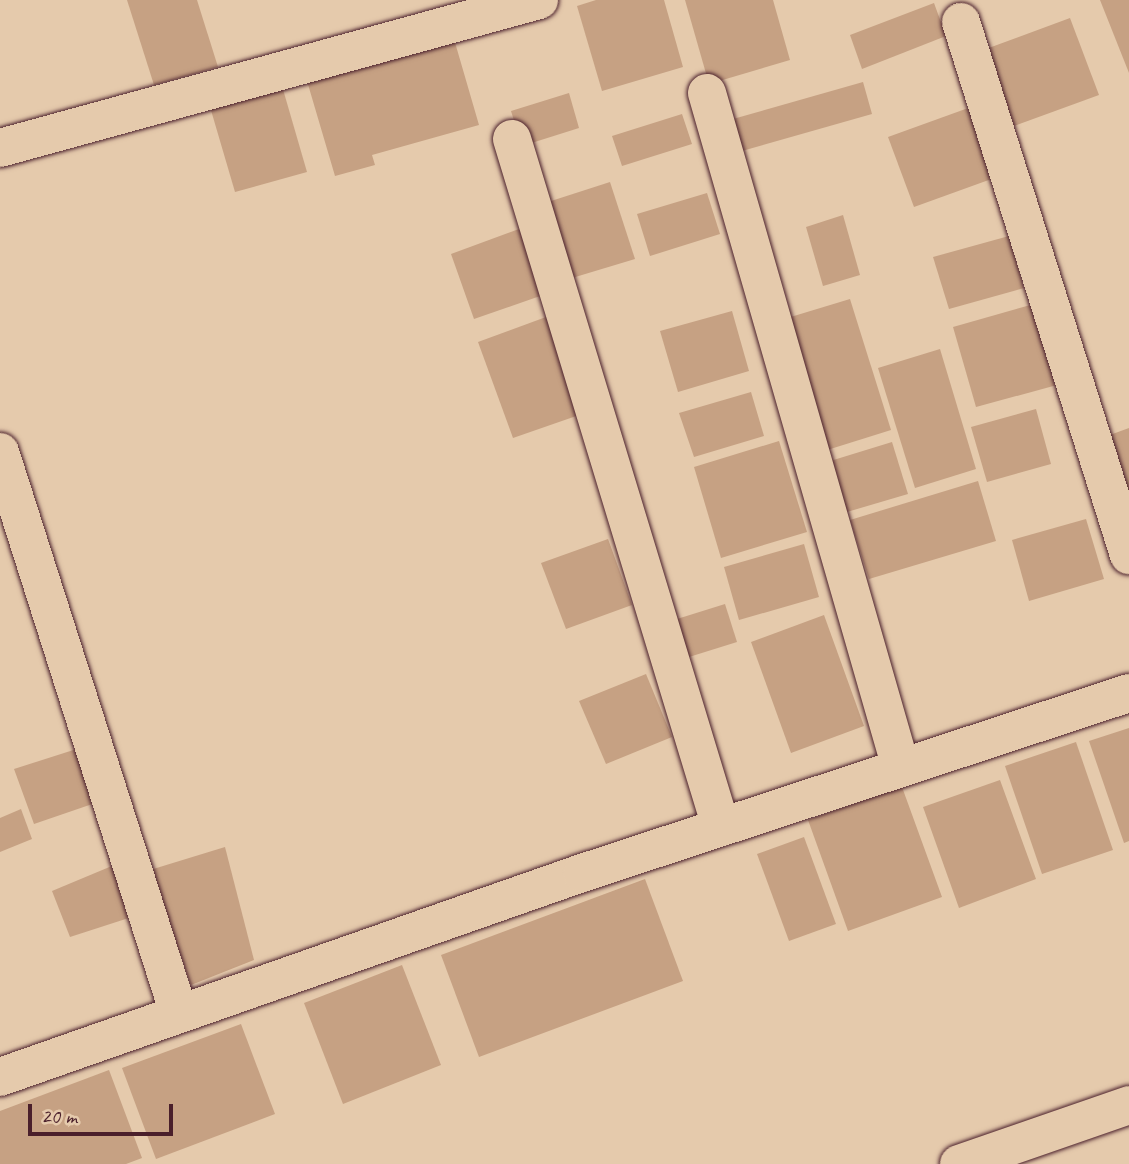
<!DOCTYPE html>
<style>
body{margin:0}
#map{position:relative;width:1129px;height:1164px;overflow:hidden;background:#e5caac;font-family:Caveat,sans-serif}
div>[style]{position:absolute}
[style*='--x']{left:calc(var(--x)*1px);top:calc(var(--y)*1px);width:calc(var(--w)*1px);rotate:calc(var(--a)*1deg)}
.building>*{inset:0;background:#c6a183}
.roads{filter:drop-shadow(0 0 2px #4a1f2b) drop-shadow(0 0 2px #4a1f2b)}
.street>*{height:38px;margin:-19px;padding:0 19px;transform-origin:19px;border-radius:19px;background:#e5caac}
span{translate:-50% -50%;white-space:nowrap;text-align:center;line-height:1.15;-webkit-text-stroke:7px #e5caac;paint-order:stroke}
.scale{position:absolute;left:28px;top:1104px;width:145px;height:32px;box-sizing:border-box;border:4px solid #4a1f2b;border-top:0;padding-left:9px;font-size:21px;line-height:24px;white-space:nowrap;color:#4a1f2b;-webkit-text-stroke:5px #e5caac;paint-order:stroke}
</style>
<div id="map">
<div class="building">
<div style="clip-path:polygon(127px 0,197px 0,218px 67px,154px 85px)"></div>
<div style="clip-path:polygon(596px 0,664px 0,683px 67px,602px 91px,577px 6px)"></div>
<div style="clip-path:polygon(685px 0,773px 0,790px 60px,709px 84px)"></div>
<div style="clip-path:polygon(1100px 0,1129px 0,1129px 73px)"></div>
<div style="clip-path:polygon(934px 3px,946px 36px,862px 69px,850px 35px)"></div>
<div style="clip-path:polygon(1070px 18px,1099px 95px,1014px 126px,986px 49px)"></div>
<div style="clip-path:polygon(454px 39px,479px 125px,372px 155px,375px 165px,335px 176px,307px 81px)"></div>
<div style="clip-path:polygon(280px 79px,307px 172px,235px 192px,208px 100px)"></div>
<div style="clip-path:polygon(863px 82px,872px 114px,735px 153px,726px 121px)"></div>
<div style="clip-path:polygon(569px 93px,579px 128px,522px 146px,511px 111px)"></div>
<div style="clip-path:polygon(971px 107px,997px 177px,914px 207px,888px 137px)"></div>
<div style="clip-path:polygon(682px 114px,692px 144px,622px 166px,612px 136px)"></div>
<div style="clip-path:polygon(610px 182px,635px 259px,572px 278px,548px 202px)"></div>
<div style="clip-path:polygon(707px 193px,720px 234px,650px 256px,637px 214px)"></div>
<div style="clip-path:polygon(843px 215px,860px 275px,823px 286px,806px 227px)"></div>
<div style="clip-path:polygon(519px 229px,543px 295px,474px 319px,451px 254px)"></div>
<div style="clip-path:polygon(1009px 236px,1024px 288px,949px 309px,933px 257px)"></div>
<div style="clip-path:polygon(850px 299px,891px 430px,824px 451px,784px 319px)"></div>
<div style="clip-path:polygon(1034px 304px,1057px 385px,976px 407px,953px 327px)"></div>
<div style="clip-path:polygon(732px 311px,749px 371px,678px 392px,660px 331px)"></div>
<div style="clip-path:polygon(546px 317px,582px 414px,513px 438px,478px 342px)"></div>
<div style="clip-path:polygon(940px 349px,976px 469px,915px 488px,878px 368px)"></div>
<div style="clip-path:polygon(751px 392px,764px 436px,694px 457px,679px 413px)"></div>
<div style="clip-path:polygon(1036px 409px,1051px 464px,987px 482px,971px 427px)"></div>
<div style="clip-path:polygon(1129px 428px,1129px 508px,1096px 440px)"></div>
<div style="clip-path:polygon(779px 441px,807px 532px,721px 558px,694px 467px)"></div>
<div style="clip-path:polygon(892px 442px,908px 494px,830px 517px,814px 466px)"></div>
<div style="clip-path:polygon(978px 481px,996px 541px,869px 579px,850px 520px)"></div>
<div style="clip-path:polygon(1086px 519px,1104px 579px,1029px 601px,1012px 540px)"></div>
<div style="clip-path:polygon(608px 539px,632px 605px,566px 629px,541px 563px)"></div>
<div style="clip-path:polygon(804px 544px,819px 597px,739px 620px,724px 567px)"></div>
<div style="clip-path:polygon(725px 604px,737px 642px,673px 662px,661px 624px)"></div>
<div style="clip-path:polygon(824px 615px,864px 726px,791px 753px,751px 642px)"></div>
<div style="clip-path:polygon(646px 674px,672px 737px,606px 764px,579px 701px)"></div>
<div style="clip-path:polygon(1129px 728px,1129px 841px,1124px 843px,1089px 741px)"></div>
<div style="clip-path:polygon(1076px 742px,1113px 850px,1042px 874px,1005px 766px)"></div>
<div style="clip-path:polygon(86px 746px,104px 800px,34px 824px,14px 769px)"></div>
<div style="clip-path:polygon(1000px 780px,1036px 879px,959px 908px,923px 807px)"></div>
<div style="clip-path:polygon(902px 787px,942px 897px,848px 931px,808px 820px)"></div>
<div style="clip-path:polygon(21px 809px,32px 839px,0 852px,0 818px)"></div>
<div style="clip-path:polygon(804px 837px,836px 924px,789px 941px,757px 854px)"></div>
<div style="clip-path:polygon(225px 847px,254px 960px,191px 985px,150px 870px)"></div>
<div style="clip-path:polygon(119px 863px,138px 915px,70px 937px,52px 891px)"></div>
<div style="clip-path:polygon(645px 879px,683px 981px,479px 1057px,441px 955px)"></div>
<div style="clip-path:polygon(402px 965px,441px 1065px,343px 1104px,304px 1003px)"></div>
<div style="clip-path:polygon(241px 1024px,275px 1114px,156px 1159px,122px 1068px)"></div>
<div style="clip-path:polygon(109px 1070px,142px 1158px,126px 1164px,0 1164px,0 1111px)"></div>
</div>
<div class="roads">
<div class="street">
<div style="--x:961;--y:22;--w:559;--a:72.51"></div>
<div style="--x:707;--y:93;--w:702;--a:73.96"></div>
<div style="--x:512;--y:139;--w:719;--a:73.1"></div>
<div style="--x:0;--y:148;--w:559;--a:-15.35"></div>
<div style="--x:0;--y:452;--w:590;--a:72.33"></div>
<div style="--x:0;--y:1077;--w:617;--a:-19.32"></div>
<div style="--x:582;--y:873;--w:576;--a:-18.21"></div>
<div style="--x:959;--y:1164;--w:180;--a:-19.1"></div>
</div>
</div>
<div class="scale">20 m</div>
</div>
